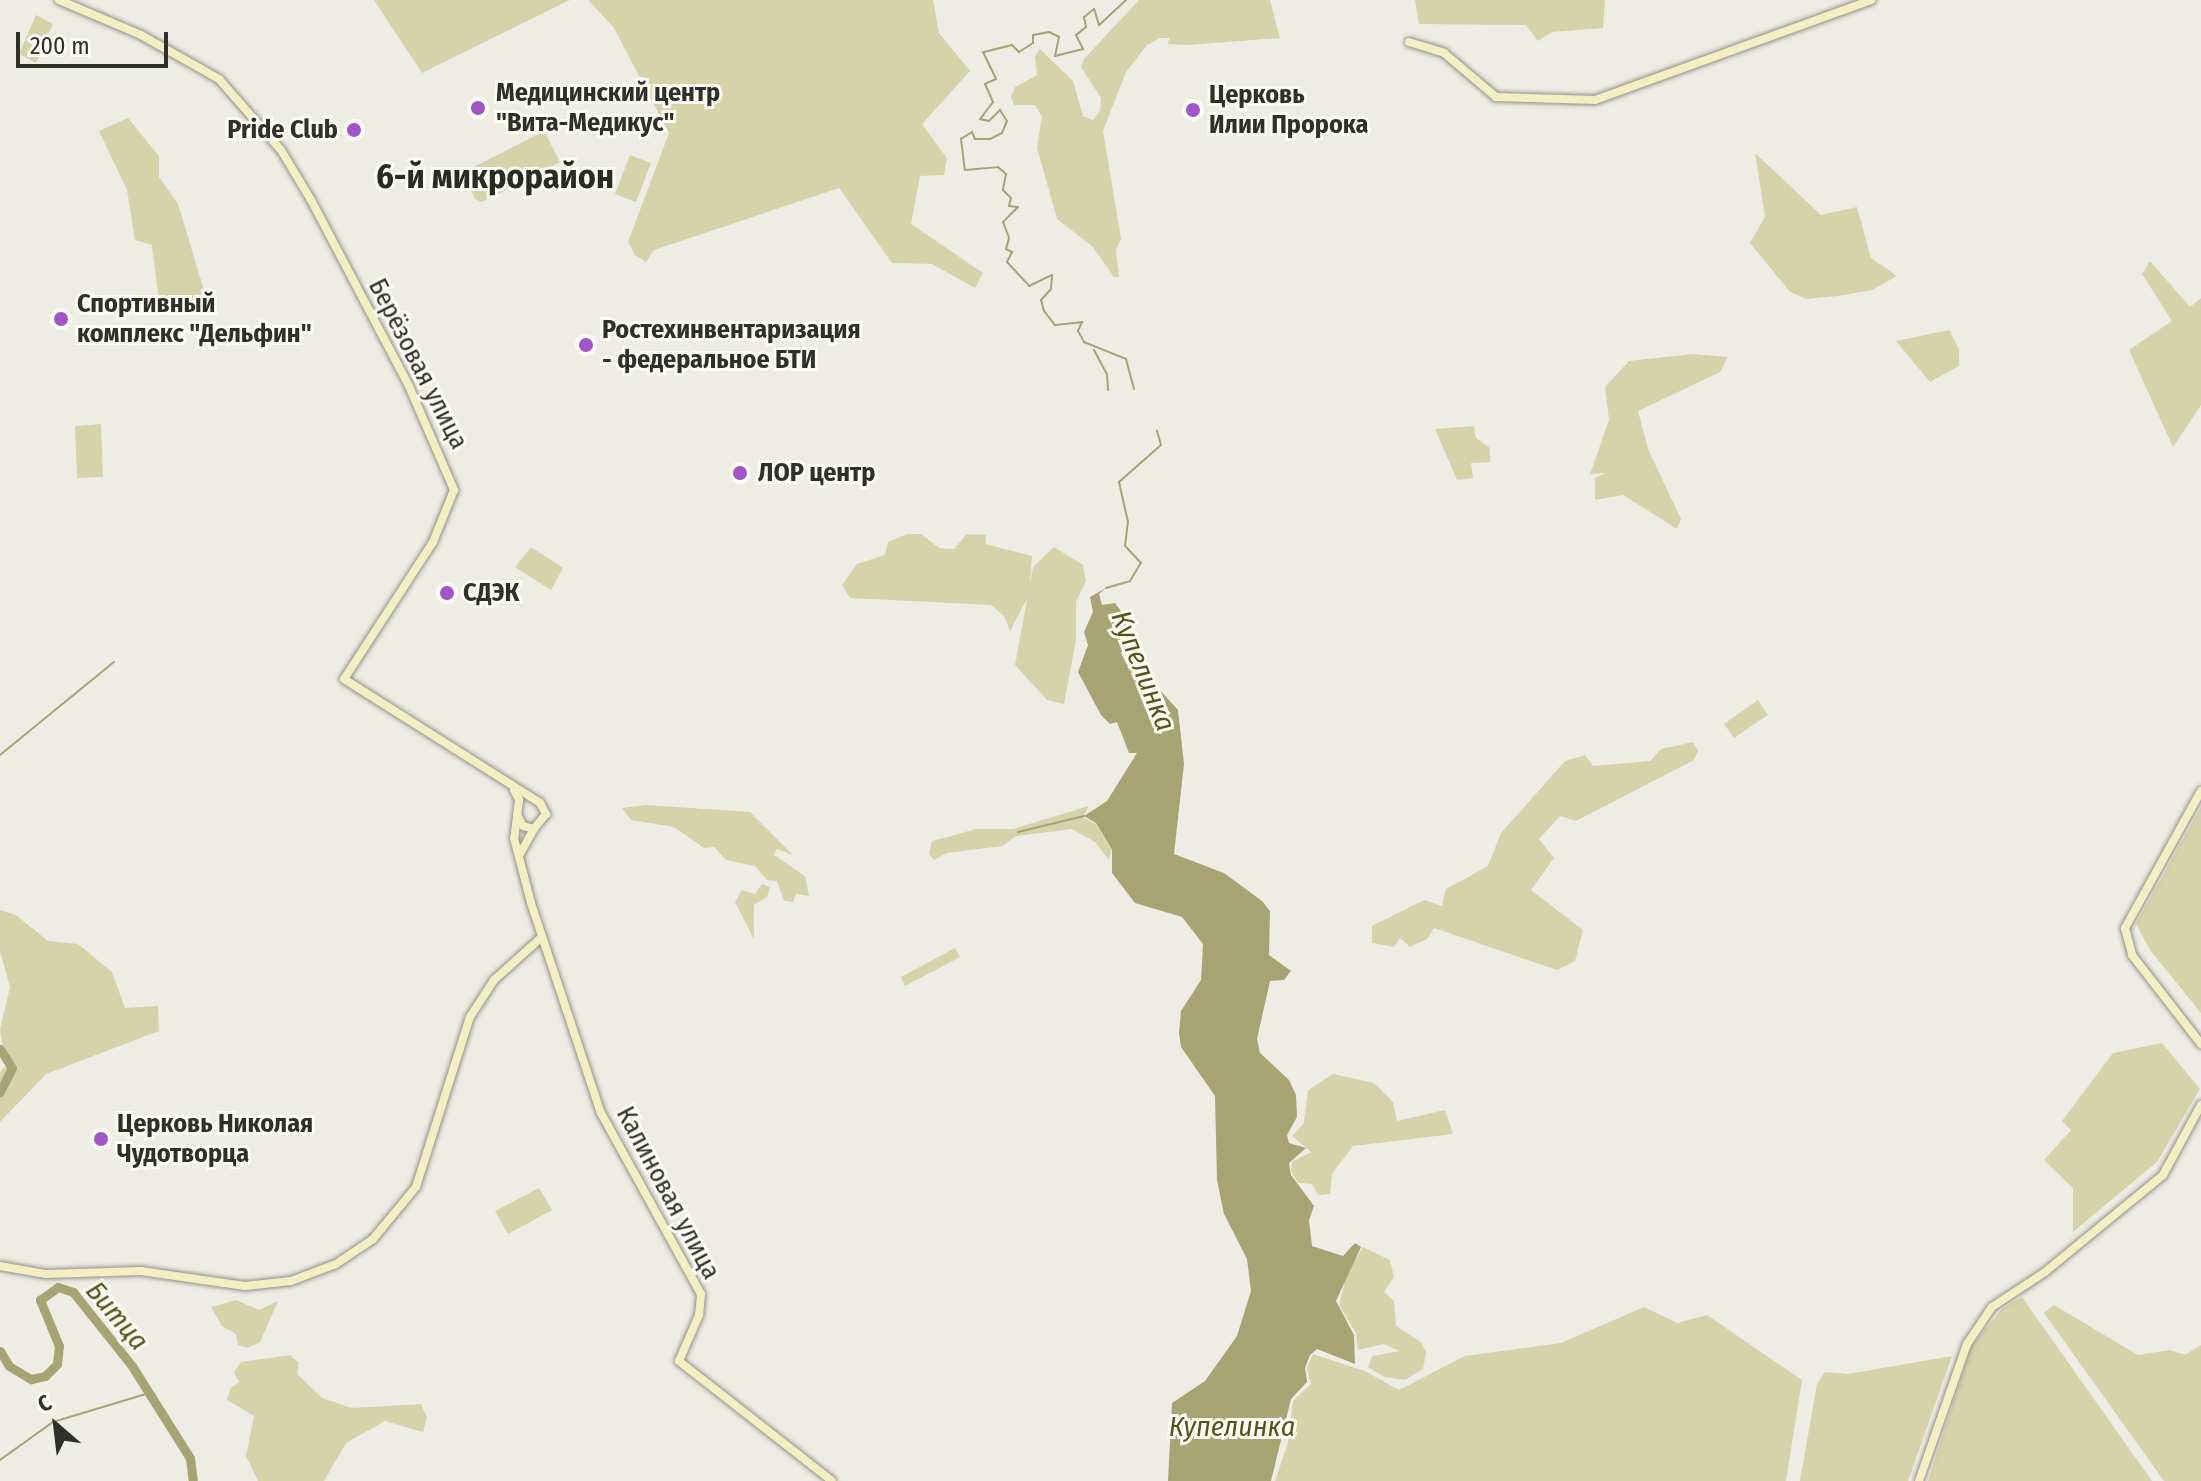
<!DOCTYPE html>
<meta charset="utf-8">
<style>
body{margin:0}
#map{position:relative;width:2201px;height:1481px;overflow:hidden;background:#edede5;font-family:"Fira Sans Condensed",sans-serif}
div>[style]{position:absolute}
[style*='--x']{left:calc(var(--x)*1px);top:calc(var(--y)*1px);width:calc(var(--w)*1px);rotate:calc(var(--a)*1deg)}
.green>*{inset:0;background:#d6d3ab}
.water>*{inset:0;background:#a7a373}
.stream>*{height:2px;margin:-1px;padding:0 1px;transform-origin:1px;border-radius:1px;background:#a7a373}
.river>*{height:9px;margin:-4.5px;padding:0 4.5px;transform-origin:4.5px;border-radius:4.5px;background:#a7a373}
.roads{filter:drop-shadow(0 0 2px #92918a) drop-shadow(0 0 2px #92918a)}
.secondary>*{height:8px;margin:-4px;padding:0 4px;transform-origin:4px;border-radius:4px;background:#f4efc2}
.dots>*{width:22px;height:22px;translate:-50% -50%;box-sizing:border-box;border:4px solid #fbfaf3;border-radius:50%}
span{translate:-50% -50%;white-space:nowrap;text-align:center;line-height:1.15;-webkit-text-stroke:6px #fbfaf3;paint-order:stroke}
.poi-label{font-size:26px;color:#2f2f2c;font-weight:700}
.left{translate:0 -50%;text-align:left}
.right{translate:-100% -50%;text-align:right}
.street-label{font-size:26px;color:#2f2f2c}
.water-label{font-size:28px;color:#58521a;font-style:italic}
.district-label{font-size:34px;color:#2b2b25;font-weight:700}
.north{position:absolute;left:16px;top:1385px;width:80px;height:80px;-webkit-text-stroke:6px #fbfaf3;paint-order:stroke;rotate:332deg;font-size:22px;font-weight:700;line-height:32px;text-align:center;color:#2f2f2c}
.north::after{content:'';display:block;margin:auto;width:28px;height:36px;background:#2f2f2c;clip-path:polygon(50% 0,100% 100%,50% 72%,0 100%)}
.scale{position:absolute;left:16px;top:32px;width:152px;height:36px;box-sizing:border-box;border:4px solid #2f2f2c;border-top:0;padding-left:10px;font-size:24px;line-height:28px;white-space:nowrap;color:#2f2f2c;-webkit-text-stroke:6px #fbfaf3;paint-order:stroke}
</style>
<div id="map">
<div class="green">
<div style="clip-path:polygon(374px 0,570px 0,422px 73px)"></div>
<div style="clip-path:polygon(588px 0,933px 0,939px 33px,970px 71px,922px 124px,947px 158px,944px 175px,920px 176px,911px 224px,983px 273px,975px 288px,932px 264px,892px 263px,839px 188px,654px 250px,646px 262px,635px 255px,628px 242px,669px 133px,614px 28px)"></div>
<div style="clip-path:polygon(1139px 0,1270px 0,1280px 38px,1188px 45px,1167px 44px,1170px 38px,1160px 38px,1147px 45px,1126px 72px,1103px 131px,1121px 239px,1116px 250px,1119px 277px,1114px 277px,1093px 247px,1057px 219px,1037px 148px,1042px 117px,1035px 105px,1014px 105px,1011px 97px,1015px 87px,1037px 75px,1035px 56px,1040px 49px,1073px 81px,1083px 116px,1093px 120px,1100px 111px,1101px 98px,1081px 67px,1084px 59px)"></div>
<div style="clip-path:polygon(1415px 0,1605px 0,1603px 28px,1552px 32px,1538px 41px,1526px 25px,1419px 24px)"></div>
<div style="clip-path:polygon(36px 15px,53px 24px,36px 63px,19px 54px)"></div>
<div style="clip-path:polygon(128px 118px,159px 156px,159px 177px,178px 204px,204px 290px,195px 302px,159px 302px,152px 245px,135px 240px,127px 190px,99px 131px)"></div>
<div style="clip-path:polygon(544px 131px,560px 162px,482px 202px,475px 199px,465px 178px,468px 170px)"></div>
<div style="clip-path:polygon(1755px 153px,1821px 215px,1857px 207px,1871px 258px,1897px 276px,1872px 290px,1838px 296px,1806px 299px,1790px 292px,1750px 243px,1765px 217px)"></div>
<div style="clip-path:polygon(630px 155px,651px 163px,636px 202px,615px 194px)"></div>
<div style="clip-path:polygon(2150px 261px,2190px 307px,2201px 298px,2201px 405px,2173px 447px,2129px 350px,2172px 321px,2142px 274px)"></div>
<div style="clip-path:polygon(1949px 330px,1959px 349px,1959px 366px,1930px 382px,1896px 341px)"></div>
<div style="clip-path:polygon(1693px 354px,1728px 357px,1720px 372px,1638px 411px,1648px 449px,1681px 519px,1677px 529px,1623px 495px,1595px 500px,1595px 478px,1605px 473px,1590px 474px,1609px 420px,1605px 387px,1629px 361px)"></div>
<div style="clip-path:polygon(101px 424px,103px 477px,77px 478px,75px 426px)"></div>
<div style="clip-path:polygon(1474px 426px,1476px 438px,1490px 448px,1490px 462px,1471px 463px,1473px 478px,1457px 480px,1435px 429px)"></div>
<div style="clip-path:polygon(907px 534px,921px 534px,939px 548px,954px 549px,967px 534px,986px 535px,986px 544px,1032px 556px,1029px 595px,1010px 631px,1004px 616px,991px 605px,850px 598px,842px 585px,857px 564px,885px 555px,888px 542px)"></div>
<div style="clip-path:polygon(531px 547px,563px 568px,551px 590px,515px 567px)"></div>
<div style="clip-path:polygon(1054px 547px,1083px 565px,1086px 581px,1076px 602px,1076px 640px,1064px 704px,1047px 700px,1015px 665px,1033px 567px)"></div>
<div style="clip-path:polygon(1758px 700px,1768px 715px,1734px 738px,1724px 724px)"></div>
<div style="clip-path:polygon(1693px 742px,1698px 751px,1694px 760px,1576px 821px,1560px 816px,1539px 839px,1554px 858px,1531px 890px,1583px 930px,1575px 961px,1557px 970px,1434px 928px,1427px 939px,1410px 947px,1400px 938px,1394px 947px,1372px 943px,1372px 926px,1424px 900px,1442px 906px,1446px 889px,1488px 866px,1501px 833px,1565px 761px,1585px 755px,1593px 766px,1650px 761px,1661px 749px)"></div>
<div style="clip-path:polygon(646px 805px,750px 812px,793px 855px,777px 849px,774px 855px,805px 876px,809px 896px,796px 894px,793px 902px,784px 901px,777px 881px,767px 880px,755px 866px,726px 860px,714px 847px,704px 848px,674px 827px,631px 820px,622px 808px)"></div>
<div style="clip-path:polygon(1089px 806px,1083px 817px,1096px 824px,1111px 850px,1109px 860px,1095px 842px,1072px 829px,1016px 836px,1002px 846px,947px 853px,934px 860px,929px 854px,932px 841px,976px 829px,1013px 829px)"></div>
<div style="clip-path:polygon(2201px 807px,2201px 1013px,2150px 950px,2136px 924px)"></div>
<div style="clip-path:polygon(762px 884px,770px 887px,767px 897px,754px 905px,754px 939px,735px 902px,742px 890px,755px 894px)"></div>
<div style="clip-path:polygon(0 910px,16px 915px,48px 941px,78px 944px,112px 972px,125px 1008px,158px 1006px,159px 1031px,46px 1074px,0 1122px,0 1072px,6px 1066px,0 1029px,10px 987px,0 951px)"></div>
<div style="clip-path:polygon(955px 948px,960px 957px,905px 986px,901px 977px)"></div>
<div style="clip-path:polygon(2162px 1043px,2200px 1089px,2157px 1162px,2073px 1232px,2073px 1188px,2044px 1160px,2071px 1130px,2062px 1121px,2113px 1053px)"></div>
<div style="clip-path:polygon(1333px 1074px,1374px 1083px,1393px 1102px,1397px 1121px,1445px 1110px,1453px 1134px,1353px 1146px,1332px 1174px,1330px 1194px,1318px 1195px,1312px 1184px,1298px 1183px,1291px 1171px,1292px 1162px,1311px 1152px,1292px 1136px,1304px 1123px,1308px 1090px)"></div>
<div style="clip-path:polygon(539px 1188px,552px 1210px,508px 1234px,495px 1211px)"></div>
<div style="clip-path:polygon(1363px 1247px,1390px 1260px,1394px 1277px,1384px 1292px,1394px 1301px,1396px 1326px,1422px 1343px,1426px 1353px,1423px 1369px,1405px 1380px,1384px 1377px,1368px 1367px,1372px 1356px,1400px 1351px,1383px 1344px,1358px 1350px,1356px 1333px,1339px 1305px,1348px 1270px)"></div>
<div style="clip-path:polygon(2022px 1297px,2152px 1481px,1928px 1481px,1971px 1347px,2002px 1309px)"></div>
<div style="clip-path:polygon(236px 1300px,259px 1310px,278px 1301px,260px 1342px,248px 1348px,238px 1345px,236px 1334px,222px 1326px,211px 1307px)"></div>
<div style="clip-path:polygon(2054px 1305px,2138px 1355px,2170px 1350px,2185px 1355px,2201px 1345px,2201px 1481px,2164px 1481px,2044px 1313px)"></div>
<div style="clip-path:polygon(1644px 1307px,1677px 1323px,1707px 1315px,1802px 1380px,1786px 1481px,1275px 1481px,1288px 1443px,1293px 1401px,1311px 1384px,1307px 1368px,1313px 1354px,1365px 1371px,1399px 1390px,1465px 1356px,1561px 1343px)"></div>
<div style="clip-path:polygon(290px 1355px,299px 1363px,297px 1374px,322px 1398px,352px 1408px,421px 1404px,427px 1418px,423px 1432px,385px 1421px,346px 1443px,324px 1481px,258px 1481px,246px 1456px,254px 1416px,227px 1400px,230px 1389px,239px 1382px,234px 1372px,241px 1362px)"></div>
<div style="clip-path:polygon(1952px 1356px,1908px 1481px,1800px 1481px,1817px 1384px,1825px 1372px,1848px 1374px)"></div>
</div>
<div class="water">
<div style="clip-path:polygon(1106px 588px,1099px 594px,1102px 605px,1115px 603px,1133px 628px,1121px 653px,1127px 665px,1143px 671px,1178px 710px,1184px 764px,1174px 854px,1224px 873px,1262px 901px,1270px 911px,1269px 955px,1291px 971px,1284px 980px,1270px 981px,1257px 1039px,1260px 1053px,1289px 1080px,1296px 1095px,1297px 1117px,1287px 1135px,1289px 1143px,1306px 1148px,1289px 1163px,1291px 1175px,1314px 1206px,1309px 1220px,1312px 1246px,1343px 1256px,1355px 1243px,1361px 1247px,1336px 1301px,1354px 1335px,1355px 1364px,1317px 1349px,1310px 1355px,1305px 1368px,1307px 1382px,1291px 1399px,1271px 1481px,1168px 1481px,1172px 1403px,1205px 1381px,1237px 1336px,1251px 1291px,1247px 1259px,1224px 1214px,1217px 1180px,1215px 1096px,1181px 1047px,1179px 1033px,1181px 1011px,1201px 980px,1203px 944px,1182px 917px,1135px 903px,1112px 873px,1112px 850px,1096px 823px,1084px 816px,1107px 801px,1137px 753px,1129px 753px,1117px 722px,1110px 724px,1101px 715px,1078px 672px,1088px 645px,1084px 632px,1093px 612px,1090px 597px)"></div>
</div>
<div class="stream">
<div style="--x:1126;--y:0;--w:37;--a:137"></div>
<div style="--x:1099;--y:25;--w:17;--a:-107"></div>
<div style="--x:1094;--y:9;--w:13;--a:141"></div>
<div style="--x:1084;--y:17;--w:10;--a:79"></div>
<div style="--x:1086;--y:27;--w:13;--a:141"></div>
<div style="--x:1076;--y:35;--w:16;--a:63"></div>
<div style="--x:1083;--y:49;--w:29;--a:166"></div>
<div style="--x:1055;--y:56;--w:19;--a:-78"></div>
<div style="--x:1059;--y:37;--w:11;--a:-153"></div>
<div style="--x:1049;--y:32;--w:16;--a:169"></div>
<div style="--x:1033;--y:35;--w:8;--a:90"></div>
<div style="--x:1033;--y:43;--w:17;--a:147"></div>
<div style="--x:1019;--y:52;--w:10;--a:-135"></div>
<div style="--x:1012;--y:45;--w:30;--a:166"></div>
<div style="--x:983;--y:52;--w:30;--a:64"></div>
<div style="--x:996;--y:79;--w:12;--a:156"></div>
<div style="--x:985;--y:84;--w:20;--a:66"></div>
<div style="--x:993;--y:102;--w:21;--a:127"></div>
<div style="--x:980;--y:119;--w:9;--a:13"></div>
<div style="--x:989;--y:121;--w:16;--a:-45"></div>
<div style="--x:1000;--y:110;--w:13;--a:58"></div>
<div style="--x:1007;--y:121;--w:13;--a:113"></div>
<div style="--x:1002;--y:133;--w:13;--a:153"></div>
<div style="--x:990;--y:139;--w:15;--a:180"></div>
<div style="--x:975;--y:139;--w:8;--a:-113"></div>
<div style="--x:972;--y:132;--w:13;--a:148"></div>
<div style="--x:961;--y:139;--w:31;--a:83"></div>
<div style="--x:965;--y:170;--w:33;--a:-5"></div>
<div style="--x:998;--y:167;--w:11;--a:41"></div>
<div style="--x:1006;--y:174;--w:16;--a:101"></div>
<div style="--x:1003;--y:190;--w:11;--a:45"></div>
<div style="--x:1011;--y:198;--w:8;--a:104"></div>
<div style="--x:1009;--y:206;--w:9;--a:6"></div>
<div style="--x:1018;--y:207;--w:21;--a:135"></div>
<div style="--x:1003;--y:222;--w:17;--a:69"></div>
<div style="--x:1009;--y:238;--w:11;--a:105"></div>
<div style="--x:1006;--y:249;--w:7;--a:27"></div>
<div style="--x:1012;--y:252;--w:11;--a:117"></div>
<div style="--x:1007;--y:262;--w:33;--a:47"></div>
<div style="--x:1029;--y:286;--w:25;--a:-26"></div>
<div style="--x:1052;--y:275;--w:14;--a:94"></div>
<div style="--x:1051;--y:289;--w:15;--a:132"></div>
<div style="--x:1041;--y:300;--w:11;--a:75"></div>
<div style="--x:1044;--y:311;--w:18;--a:52"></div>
<div style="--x:1055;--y:325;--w:27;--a:-6"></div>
<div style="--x:1082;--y:322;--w:10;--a:114"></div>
<div style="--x:1078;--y:331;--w:13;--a:61"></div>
<div style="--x:1084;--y:342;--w:45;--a:22"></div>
<div style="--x:1126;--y:359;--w:31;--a:75"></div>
<div style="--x:1094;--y:350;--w:27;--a:62"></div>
<div style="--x:1107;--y:374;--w:16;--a:86"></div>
<div style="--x:1106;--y:588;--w:25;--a:-16"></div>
<div style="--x:1130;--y:581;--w:21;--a:-59"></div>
<div style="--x:1141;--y:563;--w:23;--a:-133"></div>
<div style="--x:1125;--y:546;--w:24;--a:-83"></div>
<div style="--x:1128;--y:522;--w:41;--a:-102.7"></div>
<div style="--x:1119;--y:482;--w:56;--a:-41.4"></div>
<div style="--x:1161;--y:445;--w:15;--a:-106"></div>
<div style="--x:0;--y:755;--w:147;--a:-39.2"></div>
<div style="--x:1018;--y:832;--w:68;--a:-13.6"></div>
<div style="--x:0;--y:1460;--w:65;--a:-35.6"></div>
<div style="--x:53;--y:1422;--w:97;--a:-16.8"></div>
</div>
<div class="river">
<div style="--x:0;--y:1049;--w:22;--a:58"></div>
<div style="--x:12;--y:1068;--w:27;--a:117"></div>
<div style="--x:0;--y:1351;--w:17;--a:59"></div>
<div style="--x:9;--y:1366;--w:26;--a:31"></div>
<div style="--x:31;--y:1379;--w:14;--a:-12"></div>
<div style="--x:45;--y:1376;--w:17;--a:-45"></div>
<div style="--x:57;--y:1364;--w:18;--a:-84"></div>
<div style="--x:59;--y:1346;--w:50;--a:-112.4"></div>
<div style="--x:40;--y:1300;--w:22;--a:-36"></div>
<div style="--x:58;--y:1287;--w:16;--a:18"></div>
<div style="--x:73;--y:1292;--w:95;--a:51.4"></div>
<div style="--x:132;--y:1366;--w:109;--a:57.8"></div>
<div style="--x:190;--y:1458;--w:23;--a:83"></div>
</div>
<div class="roads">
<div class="secondary">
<div style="--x:59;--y:0;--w:89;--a:23.1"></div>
<div style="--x:141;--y:35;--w:90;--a:29.4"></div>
<div style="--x:219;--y:79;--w:94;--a:48.9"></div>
<div style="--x:281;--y:150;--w:58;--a:59"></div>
<div style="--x:311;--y:200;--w:208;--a:62.2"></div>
<div style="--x:408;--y:384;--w:116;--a:66.5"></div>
<div style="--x:454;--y:490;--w:56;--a:112"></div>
<div style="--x:433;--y:542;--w:163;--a:123"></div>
<div style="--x:344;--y:679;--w:232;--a:32.3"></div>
<div style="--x:540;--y:803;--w:13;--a:61"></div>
<div style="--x:546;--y:814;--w:19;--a:129"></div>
<div style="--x:534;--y:829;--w:11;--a:-165"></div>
<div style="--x:523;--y:826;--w:11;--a:-117"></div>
<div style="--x:1409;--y:42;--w:37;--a:17"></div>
<div style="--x:1444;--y:53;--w:68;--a:40.2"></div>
<div style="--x:1496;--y:97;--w:99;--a:1.7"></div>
<div style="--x:1595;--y:100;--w:294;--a:-19.9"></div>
<div style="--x:514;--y:790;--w:11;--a:63"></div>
<div style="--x:519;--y:800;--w:38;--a:97"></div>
<div style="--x:514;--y:838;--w:67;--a:75.3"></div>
<div style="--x:531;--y:903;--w:221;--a:71.6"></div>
<div style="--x:601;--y:1113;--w:207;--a:61.1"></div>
<div style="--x:701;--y:1294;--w:21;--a:95"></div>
<div style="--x:699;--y:1315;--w:50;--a:113.5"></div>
<div style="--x:679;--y:1361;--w:194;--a:38.1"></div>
<div style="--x:2201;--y:791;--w:157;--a:119"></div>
<div style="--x:2125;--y:928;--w:28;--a:75"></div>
<div style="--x:2132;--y:955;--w:113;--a:52.2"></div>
<div style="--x:520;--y:854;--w:29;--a:-61"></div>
<div style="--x:0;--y:1266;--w:47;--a:9.9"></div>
<div style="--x:46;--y:1274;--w:95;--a:-1.8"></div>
<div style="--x:141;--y:1271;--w:105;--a:8.2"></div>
<div style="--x:245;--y:1286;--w:46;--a:-6.2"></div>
<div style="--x:291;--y:1281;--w:48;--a:-20.7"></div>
<div style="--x:336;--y:1264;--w:45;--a:-34"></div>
<div style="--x:373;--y:1239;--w:67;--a:-50.4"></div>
<div style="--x:416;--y:1187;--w:178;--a:-72.4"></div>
<div style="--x:470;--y:1017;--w:44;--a:-57"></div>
<div style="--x:494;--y:980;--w:64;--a:-41.9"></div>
<div style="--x:1919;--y:1481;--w:145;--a:-70.7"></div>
<div style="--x:1967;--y:1344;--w:45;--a:-56"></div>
<div style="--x:1992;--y:1307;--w:64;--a:-33.4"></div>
<div style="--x:2045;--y:1272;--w:153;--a:-39.4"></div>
<div style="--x:2163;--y:1175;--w:80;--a:-61.5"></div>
</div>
</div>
<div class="dots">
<div style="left:478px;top:108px;background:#a255c7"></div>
<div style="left:1193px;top:110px;background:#a255c7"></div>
<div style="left:354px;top:130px;background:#a255c7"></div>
<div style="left:61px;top:319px;background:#a255c7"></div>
<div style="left:586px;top:345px;background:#a255c7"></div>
<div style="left:740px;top:473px;background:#a255c7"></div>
<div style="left:447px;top:593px;background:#a255c7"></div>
<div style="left:101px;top:1139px;background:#a255c7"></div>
</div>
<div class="poi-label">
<span class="left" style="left:496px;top:108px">Медицинский центр<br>"Вита-Медикус"</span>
<span class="left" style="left:1209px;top:110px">Церковь<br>Илии Пророка</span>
<span class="right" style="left:338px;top:130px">Pride Club</span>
<span class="left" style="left:77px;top:319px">Спортивный<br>комплекс "Дельфин"</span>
<span class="left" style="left:602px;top:345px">Ростехинвентаризация<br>- федеральное БТИ</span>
<span class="left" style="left:758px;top:473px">ЛОР центр</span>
<span class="left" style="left:463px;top:593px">СДЭК</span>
<span class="left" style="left:117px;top:1139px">Церковь Николая<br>Чудотворца</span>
</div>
<div class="street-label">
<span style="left:418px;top:364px;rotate:63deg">Берёзовая улица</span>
<span style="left:668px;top:1193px;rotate:62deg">Калиновая улица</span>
</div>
<div class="water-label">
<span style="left:1143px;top:671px;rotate:68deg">Купелинка</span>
<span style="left:117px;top:1316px;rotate:50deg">Битца</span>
<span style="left:1232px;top:1427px">Купелинка</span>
</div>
<div class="district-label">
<span style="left:495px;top:177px">6-й микрорайон</span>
</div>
<div class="north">С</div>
<div class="scale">200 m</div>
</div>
